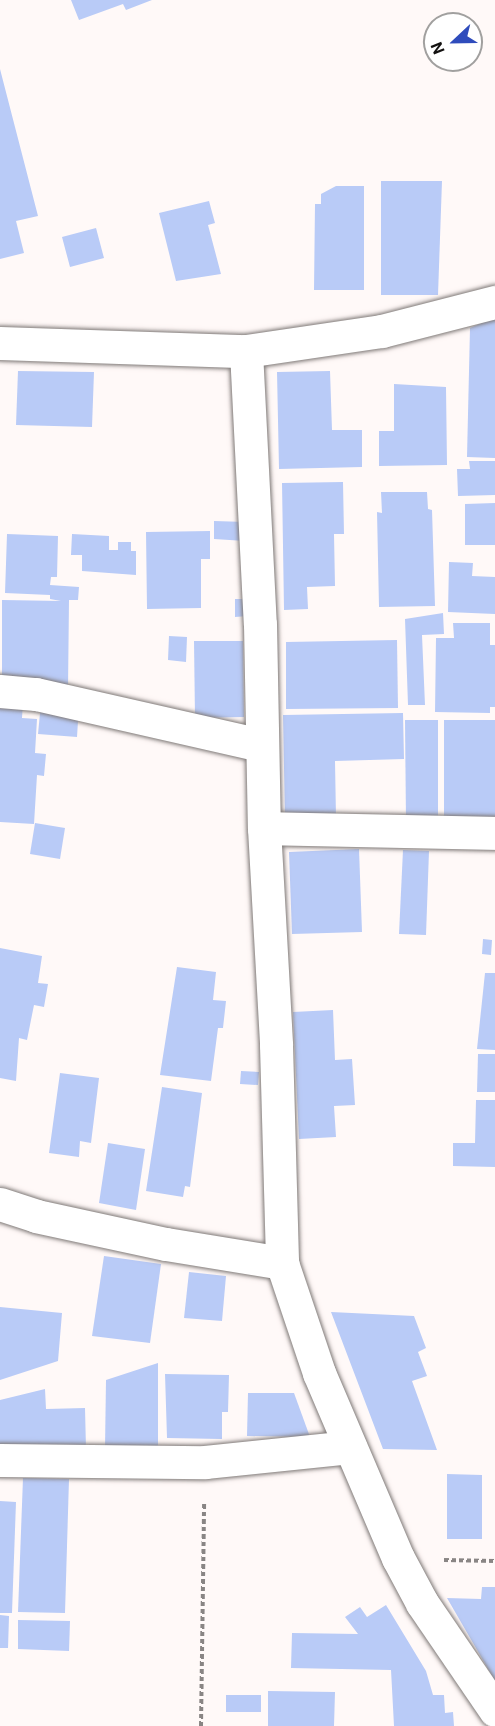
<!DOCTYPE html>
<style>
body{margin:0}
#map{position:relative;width:495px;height:1726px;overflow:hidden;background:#fff9f8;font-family:Roboto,sans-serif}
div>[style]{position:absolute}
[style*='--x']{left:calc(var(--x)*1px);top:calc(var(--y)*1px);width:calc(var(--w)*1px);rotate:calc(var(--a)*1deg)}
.building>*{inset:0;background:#b9cbf7}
.path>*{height:4px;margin-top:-2px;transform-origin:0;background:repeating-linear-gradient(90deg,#898584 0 4.5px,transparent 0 7.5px)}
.roads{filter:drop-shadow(0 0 2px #807a78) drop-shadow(0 0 2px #807a78)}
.street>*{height:33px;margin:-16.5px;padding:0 16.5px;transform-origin:16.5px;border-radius:16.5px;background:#fff}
span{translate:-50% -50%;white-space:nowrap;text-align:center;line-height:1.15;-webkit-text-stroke:4.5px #fff;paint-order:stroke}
.north{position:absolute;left:423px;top:12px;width:60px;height:60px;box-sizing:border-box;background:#fff;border:2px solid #a1a09f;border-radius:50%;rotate:248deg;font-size:16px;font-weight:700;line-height:24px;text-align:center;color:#131110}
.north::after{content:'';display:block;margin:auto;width:21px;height:27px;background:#2f4cbc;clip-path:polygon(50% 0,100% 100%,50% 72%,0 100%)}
</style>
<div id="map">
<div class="building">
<div style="clip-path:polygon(71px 0,152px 0,126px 10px,123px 4px,79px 20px)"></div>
<div style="clip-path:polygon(0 69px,38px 216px,16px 221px,24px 253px,0 259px)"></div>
<div style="clip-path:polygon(381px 181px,442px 181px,438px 295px,381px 295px)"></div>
<div style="clip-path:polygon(336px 186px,364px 186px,364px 290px,314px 290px,315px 204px,321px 204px,321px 194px)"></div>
<div style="clip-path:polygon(209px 201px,215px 223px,208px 225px,221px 274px,176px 281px,159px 213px)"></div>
<div style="clip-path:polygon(96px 228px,104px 258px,70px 267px,62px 237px)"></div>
<div style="clip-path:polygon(495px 317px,495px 458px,467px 457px,470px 328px)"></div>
<div style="clip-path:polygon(18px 371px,94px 372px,92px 427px,16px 425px)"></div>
<div style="clip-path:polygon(330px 371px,332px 430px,362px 430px,362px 467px,279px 469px,277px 372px)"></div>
<div style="clip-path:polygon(394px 384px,446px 387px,447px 465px,379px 466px,379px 431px,394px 431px)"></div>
<div style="clip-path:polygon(469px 461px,495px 461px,495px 495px,458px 496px,457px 469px,470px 469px)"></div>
<div style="clip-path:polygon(343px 482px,344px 534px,334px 534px,335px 586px,307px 587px,308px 609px,284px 610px,282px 483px)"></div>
<div style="clip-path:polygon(381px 492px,427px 492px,428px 509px,432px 510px,435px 606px,379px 607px,377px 512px,382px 513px)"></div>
<div style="clip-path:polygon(495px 503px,495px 545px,465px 545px,465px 504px)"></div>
<div style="clip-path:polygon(214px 521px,246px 522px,245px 541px,214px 539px)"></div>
<div style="clip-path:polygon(210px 531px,210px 559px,201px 559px,201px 608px,147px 609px,146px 532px)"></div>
<div style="clip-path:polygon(7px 534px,58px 536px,57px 577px,51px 577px,50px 585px,79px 587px,78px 600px,69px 600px,68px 689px,2px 682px,2px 600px,61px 601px,50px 599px,50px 595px,5px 593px)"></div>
<div style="clip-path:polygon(72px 534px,109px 536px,109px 550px,118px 550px,118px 542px,131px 542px,131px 551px,136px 551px,136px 575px,82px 571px,82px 555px,71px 555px)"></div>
<div style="clip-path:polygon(449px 562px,473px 563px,472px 576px,495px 577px,495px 614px,448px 612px)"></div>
<div style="clip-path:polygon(235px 599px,247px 599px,248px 616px,235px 617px)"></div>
<div style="clip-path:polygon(443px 613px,444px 634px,422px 635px,425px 705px,408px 705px,405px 619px)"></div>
<div style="clip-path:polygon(453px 623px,490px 623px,490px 645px,495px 645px,495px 707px,490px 707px,490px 713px,435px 712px,436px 638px,454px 638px)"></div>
<div style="clip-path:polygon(169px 636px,187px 637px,186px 662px,168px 660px)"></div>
<div style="clip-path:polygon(397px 640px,398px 708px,286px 709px,286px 642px)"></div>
<div style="clip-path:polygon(194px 641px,243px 641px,244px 717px,195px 718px)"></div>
<div style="clip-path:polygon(0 702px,23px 703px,22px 718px,37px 719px,35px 753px,46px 754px,44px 776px,37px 775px,34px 824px,0 822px)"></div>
<div style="clip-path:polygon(41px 703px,79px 706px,77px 737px,38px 734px)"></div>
<div style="clip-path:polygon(403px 713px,404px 759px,335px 761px,336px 818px,285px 819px,283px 715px)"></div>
<div style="clip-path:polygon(405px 720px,438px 720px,438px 821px,406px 821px)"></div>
<div style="clip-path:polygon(444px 720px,495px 720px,495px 818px,444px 818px)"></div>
<div style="clip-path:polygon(35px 823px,65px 828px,60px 859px,30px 854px)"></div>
<div style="clip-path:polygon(359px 849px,362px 932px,292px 934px,289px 852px)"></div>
<div style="clip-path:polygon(403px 850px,429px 851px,426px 935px,399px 934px)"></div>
<div style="clip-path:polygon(483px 939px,492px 940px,491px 955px,482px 954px)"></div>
<div style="clip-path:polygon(0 948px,42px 956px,38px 983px,48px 984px,44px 1007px,34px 1005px,27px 1040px,19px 1038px,16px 1081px,0 1078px)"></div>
<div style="clip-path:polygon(177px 967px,216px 972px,213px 1000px,226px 1001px,223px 1028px,218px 1028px,211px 1081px,160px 1075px)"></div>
<div style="clip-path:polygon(485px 973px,495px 973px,495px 1050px,477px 1049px)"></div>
<div style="clip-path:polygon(333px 1010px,335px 1060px,352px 1059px,355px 1105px,334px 1106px,336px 1137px,299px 1139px,293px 1012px)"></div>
<div style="clip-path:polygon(478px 1054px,495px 1054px,495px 1092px,477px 1092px)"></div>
<div style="clip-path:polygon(241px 1071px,259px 1072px,258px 1085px,240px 1084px)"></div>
<div style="clip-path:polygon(60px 1073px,99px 1078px,91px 1143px,80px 1141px,79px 1157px,49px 1153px)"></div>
<div style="clip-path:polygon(162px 1087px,202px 1093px,190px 1187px,185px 1186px,183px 1197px,146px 1191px)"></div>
<div style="clip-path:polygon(476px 1100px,495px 1100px,495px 1167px,453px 1166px,453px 1143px,475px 1143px)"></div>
<div style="clip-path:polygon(108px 1143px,145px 1149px,136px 1210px,99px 1203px)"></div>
<div style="clip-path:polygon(104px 1256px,161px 1264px,150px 1343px,92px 1336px)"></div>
<div style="clip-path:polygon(189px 1272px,226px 1276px,222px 1321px,184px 1318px)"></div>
<div style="clip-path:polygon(0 1307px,62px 1313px,58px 1361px,0 1380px)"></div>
<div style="clip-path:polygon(331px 1312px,414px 1316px,426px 1348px,418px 1352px,427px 1376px,412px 1381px,437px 1450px,383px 1449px)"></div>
<div style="clip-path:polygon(158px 1363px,158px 1448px,105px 1448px,106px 1380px)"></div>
<div style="clip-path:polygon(165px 1374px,229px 1375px,228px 1412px,222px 1412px,222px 1439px,167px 1438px)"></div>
<div style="clip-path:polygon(45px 1389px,46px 1409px,85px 1408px,86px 1449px,0 1452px,0 1400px)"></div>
<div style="clip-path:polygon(248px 1393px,294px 1393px,310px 1437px,247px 1436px)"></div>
<div style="clip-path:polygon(447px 1474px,482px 1475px,482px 1539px,447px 1539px)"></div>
<div style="clip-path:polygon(23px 1478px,69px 1479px,65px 1613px,18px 1612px)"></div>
<div style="clip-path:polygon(0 1501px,16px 1502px,12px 1613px,0 1613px)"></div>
<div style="clip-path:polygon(482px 1587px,495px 1587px,495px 1681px,447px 1598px,481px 1599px)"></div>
<div style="clip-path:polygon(386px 1605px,426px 1671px,433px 1695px,444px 1695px,445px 1713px,453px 1712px,454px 1726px,394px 1726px,391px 1670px,291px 1668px,292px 1633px,358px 1634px,345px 1617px,360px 1607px,367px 1617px)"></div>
<div style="clip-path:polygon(0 1615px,9px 1616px,8px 1648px,0 1648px)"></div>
<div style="clip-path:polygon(18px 1620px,70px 1621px,69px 1651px,18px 1649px)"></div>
<div style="clip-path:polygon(268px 1691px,335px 1692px,334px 1726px,268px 1726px)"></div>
<div style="clip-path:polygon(226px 1695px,261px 1695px,261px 1712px,226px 1712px)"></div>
</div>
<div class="path">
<div style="--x:444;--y:1560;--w:51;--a:1.1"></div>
<div style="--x:201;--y:1726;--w:224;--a:-89.2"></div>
</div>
<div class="roads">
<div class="street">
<div style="--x:0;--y:343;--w:246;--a:1.9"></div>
<div style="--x:246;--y:351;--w:137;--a:-8.4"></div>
<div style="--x:382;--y:331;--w:117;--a:-14.4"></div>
<div style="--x:246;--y:351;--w:273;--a:87.1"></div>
<div style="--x:260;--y:624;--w:204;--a:88.9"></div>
<div style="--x:264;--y:828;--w:217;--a:86.8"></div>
<div style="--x:276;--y:1045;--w:218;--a:88.4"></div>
<div style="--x:282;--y:1263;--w:116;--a:71.4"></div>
<div style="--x:319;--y:1373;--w:201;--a:66.9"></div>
<div style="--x:398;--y:1558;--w:51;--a:61.9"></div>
<div style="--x:422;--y:1603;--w:130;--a:55.7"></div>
<div style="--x:0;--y:691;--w:36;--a:5"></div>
<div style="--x:36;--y:694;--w:231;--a:12.8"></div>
<div style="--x:264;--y:828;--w:231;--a:1.2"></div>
<div style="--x:0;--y:1204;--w:38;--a:18"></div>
<div style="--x:36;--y:1216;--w:133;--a:12.2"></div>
<div style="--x:166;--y:1244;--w:118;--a:9.3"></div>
<div style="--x:0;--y:1460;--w:205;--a:0.6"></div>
<div style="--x:205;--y:1462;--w:146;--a:-5.9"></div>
</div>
</div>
<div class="north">N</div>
</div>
